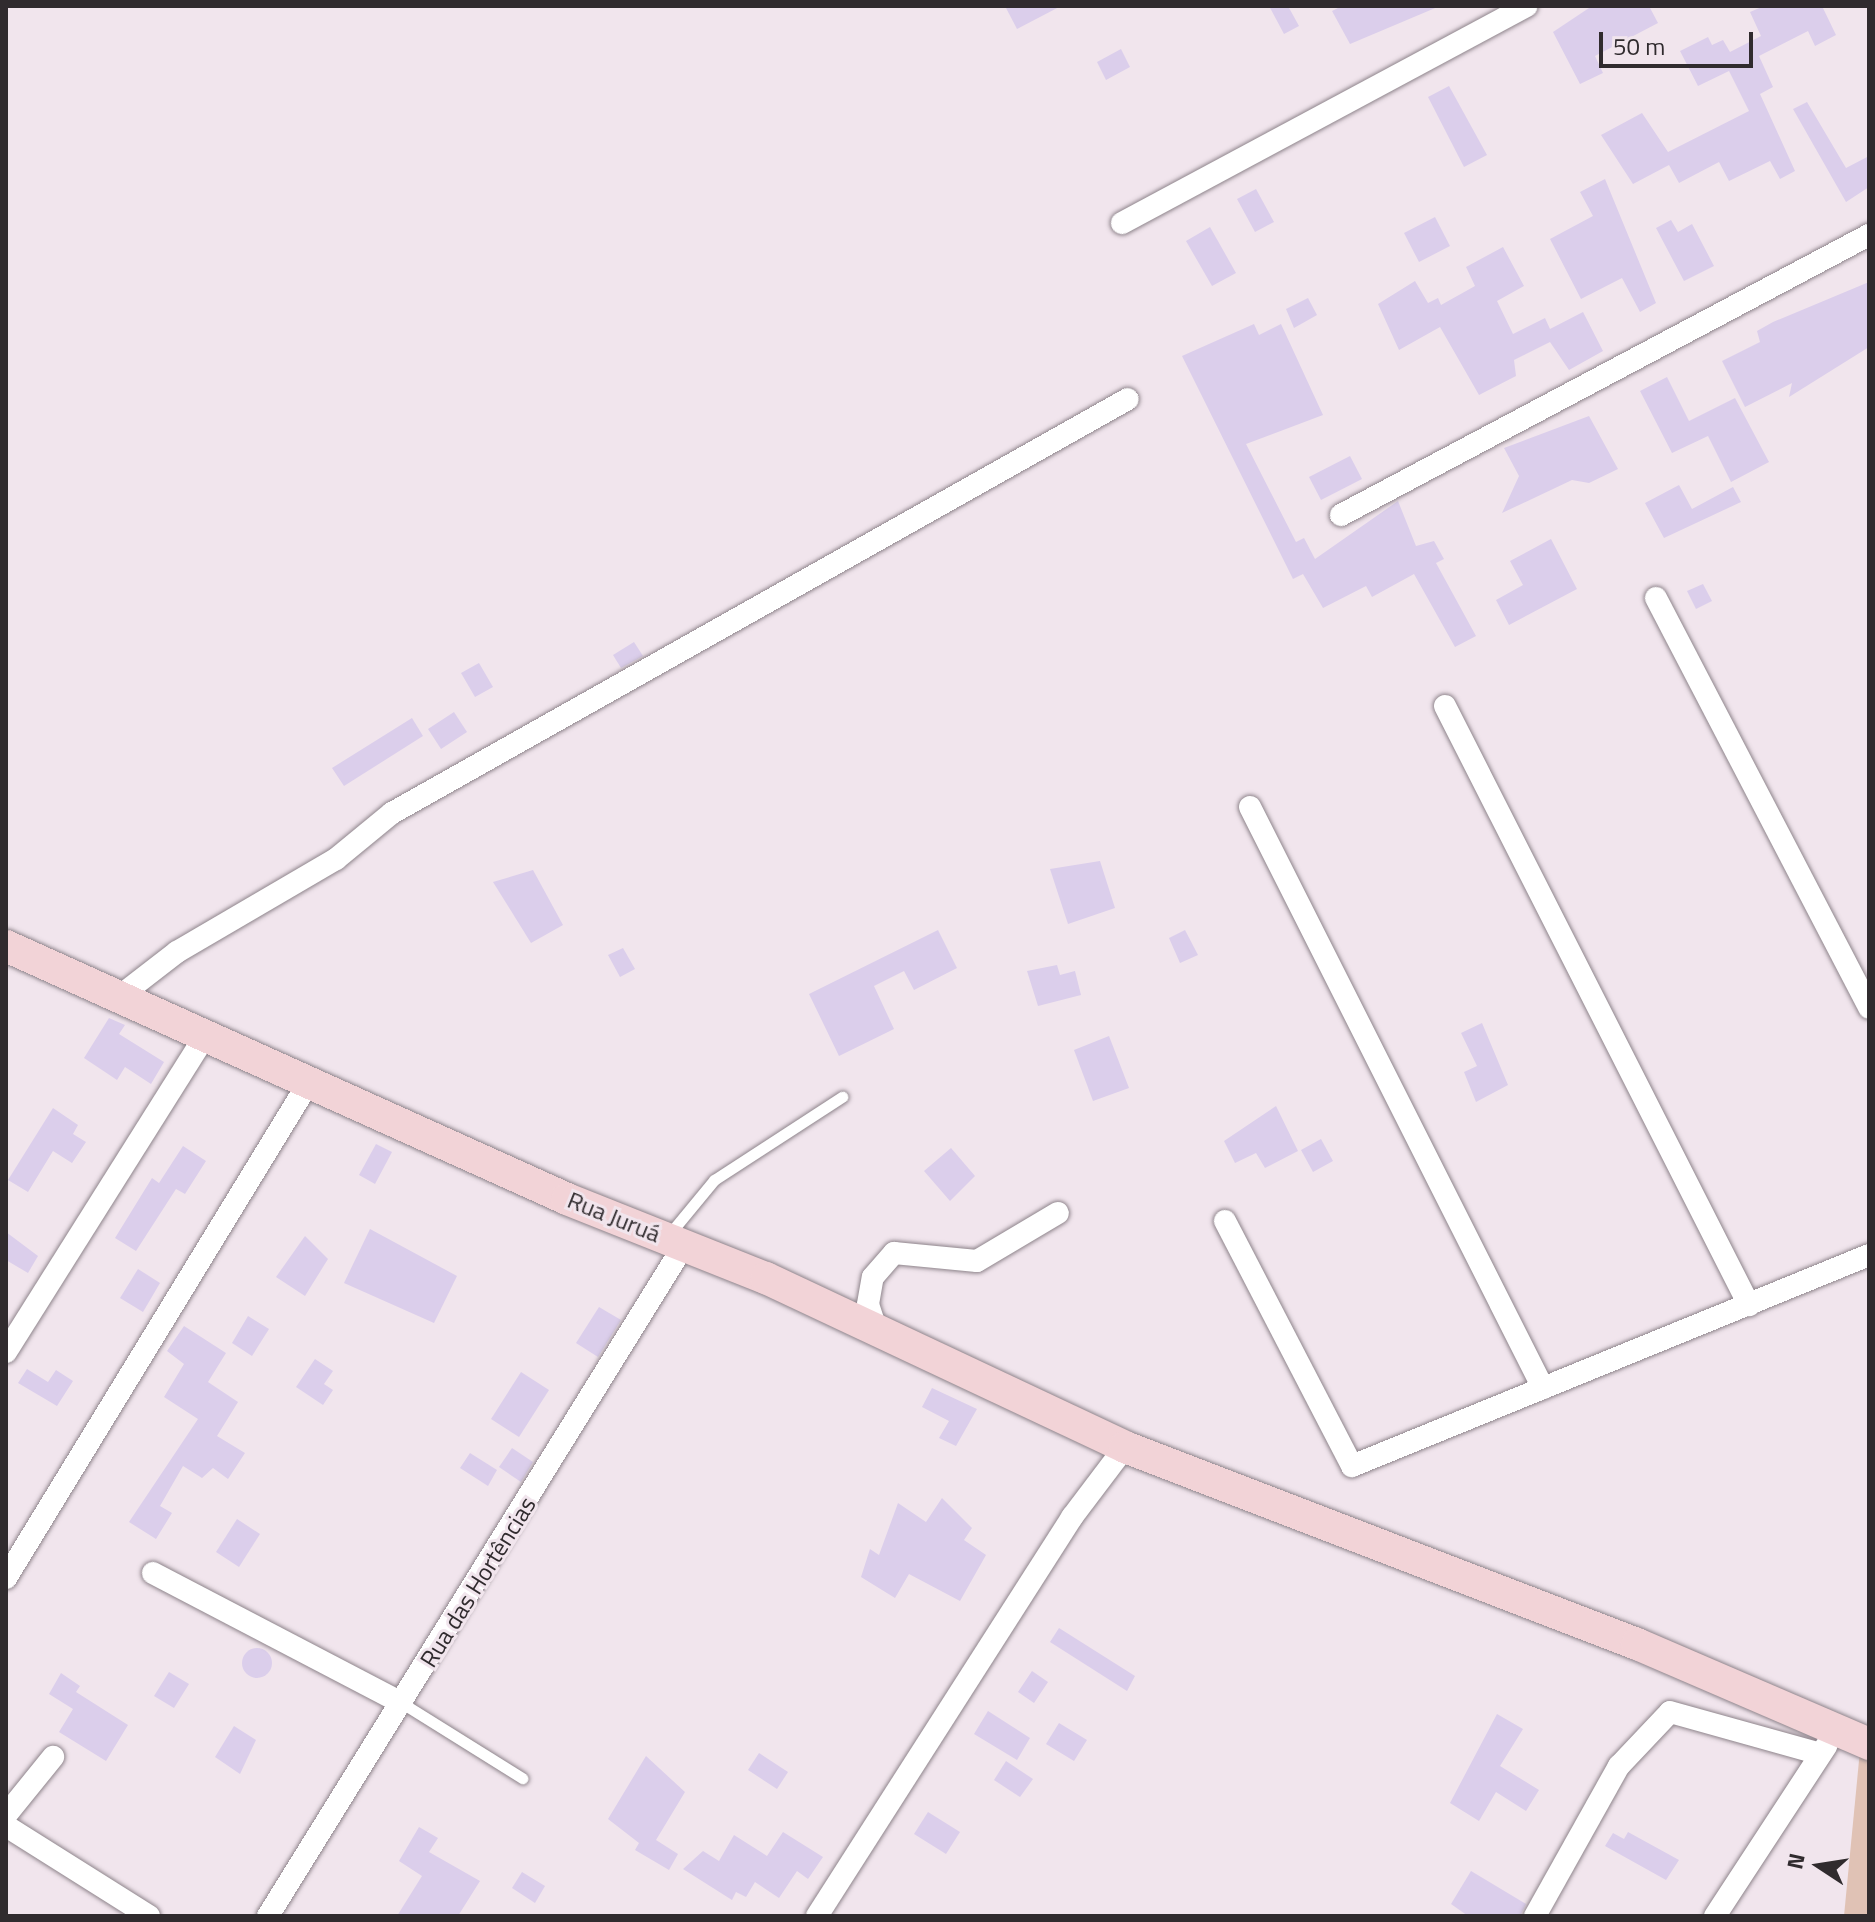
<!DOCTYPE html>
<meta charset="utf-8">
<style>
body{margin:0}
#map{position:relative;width:1875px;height:1922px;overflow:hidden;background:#f1e5ed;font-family:"Titillium Web",sans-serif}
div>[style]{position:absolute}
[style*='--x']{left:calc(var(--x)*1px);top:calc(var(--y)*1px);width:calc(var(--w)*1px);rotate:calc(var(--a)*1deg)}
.green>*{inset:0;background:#e0c2b5}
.building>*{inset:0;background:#dbceeb}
.round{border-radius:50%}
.roads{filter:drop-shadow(0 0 2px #8e848b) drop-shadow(0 0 2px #8e848b)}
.lane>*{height:11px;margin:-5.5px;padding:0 5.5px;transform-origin:5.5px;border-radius:5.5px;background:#fff}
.street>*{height:22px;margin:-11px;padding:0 11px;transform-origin:11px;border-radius:11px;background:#fff}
.secondary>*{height:32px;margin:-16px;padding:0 16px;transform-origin:16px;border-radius:16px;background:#f2d3d7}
span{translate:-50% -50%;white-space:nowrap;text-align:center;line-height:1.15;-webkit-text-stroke:6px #f1e5ed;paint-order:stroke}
.street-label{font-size:24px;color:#302b2e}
.frame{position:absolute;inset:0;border:8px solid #302b2e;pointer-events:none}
.north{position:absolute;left:1779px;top:1826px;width:80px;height:80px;-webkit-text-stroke:6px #f1e5ed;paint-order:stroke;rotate:282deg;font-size:22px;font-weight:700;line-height:32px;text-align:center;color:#302b2e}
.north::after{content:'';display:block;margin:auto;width:28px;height:36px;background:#302b2e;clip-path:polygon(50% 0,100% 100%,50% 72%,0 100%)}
.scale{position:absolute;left:1599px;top:32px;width:154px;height:36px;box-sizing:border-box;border:4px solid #302b2e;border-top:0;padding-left:10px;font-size:24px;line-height:28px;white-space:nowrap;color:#302b2e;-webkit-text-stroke:6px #f1e5ed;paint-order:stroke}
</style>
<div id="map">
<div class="green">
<div style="clip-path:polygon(1861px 1740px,1869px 1745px,1869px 1916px,1844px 1916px)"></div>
</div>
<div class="building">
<div style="clip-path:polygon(1005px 6px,1061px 6px,1017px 29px)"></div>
<div style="clip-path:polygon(1269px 6px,1288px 6px,1299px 26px,1284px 34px)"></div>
<div style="clip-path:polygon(1342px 6px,1440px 6px,1350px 44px,1332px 11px)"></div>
<div style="clip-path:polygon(1592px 6px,1649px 6px,1658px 23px,1595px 56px,1603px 73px,1580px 84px,1553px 32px)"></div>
<div style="clip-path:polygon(1764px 6px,1822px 6px,1836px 35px,1815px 46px,1808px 31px,1759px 56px,1773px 87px,1760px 94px,1795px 171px,1780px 179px,1770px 161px,1729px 181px,1719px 162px,1679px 183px,1669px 165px,1633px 184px,1601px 135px,1642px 113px,1668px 152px,1749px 111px,1729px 71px,1698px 86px,1680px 51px,1708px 37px,1712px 45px,1723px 40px,1730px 52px,1761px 36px,1750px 12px)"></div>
<div style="clip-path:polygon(1121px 49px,1130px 67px,1106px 80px,1097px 62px)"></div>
<div style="clip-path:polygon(1449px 86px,1487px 155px,1464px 167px,1428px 97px)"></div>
<div style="clip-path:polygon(1807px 102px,1846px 168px,1869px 156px,1869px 187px,1846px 202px,1793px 109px)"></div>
<div style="clip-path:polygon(1605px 179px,1656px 303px,1640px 312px,1622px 278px,1581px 299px,1550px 239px,1593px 216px,1580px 192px)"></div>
<div style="clip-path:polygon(1256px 189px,1274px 222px,1255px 232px,1237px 199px)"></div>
<div style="clip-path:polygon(1435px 217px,1450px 246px,1419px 262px,1404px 233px)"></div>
<div style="clip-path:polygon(1671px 220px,1678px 232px,1692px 224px,1714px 266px,1684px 281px,1656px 228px)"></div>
<div style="clip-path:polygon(1210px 227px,1236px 273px,1212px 286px,1186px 241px)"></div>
<div style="clip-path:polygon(1503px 247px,1524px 286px,1497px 301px,1513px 334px,1545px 318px,1550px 329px,1583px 312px,1603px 351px,1569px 370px,1550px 342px,1514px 360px,1516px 376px,1479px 395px,1440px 327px,1399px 350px,1378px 304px,1415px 281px,1428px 303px,1438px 298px,1441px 305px,1475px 286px,1466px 267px)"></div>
<div style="clip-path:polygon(1869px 282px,1869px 347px,1789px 397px,1792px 383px,1745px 407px,1722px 361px,1760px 342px,1757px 331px,1773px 322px)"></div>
<div style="clip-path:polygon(1308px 298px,1317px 315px,1294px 328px,1286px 309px)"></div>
<div style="clip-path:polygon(1254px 324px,1259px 335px,1281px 324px,1323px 415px,1246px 444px,1296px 542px,1304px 538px,1315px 559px,1398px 501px,1416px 546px,1434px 541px,1444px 559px,1436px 563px,1476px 636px,1455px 647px,1414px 574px,1372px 597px,1366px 586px,1323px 608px,1303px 574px,1293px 579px,1182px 356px)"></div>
<div style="clip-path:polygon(1667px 377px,1689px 421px,1735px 398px,1769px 462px,1731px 482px,1708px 436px,1672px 453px,1640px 391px)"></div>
<div style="clip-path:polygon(1589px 416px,1618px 469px,1589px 483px,1572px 480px,1502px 513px,1519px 476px,1504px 448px)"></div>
<div style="clip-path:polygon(1350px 456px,1362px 479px,1321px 500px,1309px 477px)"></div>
<div style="clip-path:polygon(1679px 485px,1692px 509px,1733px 487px,1741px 502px,1664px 538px,1645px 503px)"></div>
<div style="clip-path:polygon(1551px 539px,1577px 589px,1509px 625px,1496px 600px,1523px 585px,1510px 561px)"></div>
<div style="clip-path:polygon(1703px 584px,1712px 601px,1696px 609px,1687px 591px)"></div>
<div style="clip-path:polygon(634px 642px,643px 656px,621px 668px,613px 655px)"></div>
<div style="clip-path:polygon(479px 663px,493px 687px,475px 697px,461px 673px)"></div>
<div style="clip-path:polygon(454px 712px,467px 732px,441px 749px,428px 729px)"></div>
<div style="clip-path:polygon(412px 718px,423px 736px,344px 786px,332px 768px)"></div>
<div style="clip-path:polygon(1100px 861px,1115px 908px,1068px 924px,1050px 869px)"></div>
<div style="clip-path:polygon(533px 870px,563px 925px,531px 943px,493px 882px)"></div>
<div style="clip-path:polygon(938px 930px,957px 968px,914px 990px,904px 971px,874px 986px,894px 1029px,839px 1056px,809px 994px)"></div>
<div style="clip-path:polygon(1185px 930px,1198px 955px,1180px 963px,1169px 938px)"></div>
<div style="clip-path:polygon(623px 948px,635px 969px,620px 977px,608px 955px)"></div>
<div style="clip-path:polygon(1057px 965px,1060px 975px,1075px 971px,1081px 995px,1038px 1006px,1027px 971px)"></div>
<div style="clip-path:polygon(109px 1018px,125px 1025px,119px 1034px,164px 1062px,151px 1084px,125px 1067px,117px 1080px,84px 1058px)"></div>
<div style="clip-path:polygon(1482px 1023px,1508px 1085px,1476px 1102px,1464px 1072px,1477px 1066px,1461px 1033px)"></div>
<div style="clip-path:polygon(1109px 1036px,1129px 1088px,1093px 1101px,1074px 1050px)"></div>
<div style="clip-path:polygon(1276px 1106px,1298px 1151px,1265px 1168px,1256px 1153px,1235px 1163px,1224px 1141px)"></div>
<div style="clip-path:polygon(53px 1108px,78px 1125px,73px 1134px,86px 1142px,72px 1163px,53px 1151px,28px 1192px,8px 1180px)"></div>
<div style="clip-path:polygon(1321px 1139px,1333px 1161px,1313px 1172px,1301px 1150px)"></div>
<div style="clip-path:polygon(376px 1144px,392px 1152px,375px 1184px,359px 1175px)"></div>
<div style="clip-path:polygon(183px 1146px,206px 1161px,185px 1194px,176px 1189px,136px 1251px,115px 1238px,152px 1178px,159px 1183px)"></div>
<div style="clip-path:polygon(951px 1148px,975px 1176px,950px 1201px,924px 1171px)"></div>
<div style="clip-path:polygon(370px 1229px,457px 1276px,434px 1323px,344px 1283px)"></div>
<div style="clip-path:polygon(6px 1232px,38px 1256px,28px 1273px,6px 1260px)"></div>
<div style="clip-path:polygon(305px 1236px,328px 1259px,305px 1296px,276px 1277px)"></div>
<div style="clip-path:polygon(138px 1269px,160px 1283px,143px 1312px,120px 1298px)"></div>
<div style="clip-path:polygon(599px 1307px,621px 1320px,598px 1357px,576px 1343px)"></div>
<div style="clip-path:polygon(248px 1316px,269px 1329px,252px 1356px,232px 1343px)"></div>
<div style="clip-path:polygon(184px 1326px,226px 1353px,208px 1382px,238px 1402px,217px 1436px,245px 1453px,228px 1479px,213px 1468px,202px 1478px,183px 1466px,160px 1506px,172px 1513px,156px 1539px,129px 1522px,198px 1419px,164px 1397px,184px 1364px,167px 1351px)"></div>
<div style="clip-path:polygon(315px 1359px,333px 1371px,324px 1384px,333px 1390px,323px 1405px,296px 1387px)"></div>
<div style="clip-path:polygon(27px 1369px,48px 1382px,56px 1370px,73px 1381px,57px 1406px,18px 1383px)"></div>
<div style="clip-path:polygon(521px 1372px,549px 1390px,519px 1437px,491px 1419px)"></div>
<div style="clip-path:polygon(932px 1388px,977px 1409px,956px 1446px,939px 1438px,949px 1421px,922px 1407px)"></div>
<div style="clip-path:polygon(512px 1448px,533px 1462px,521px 1482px,499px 1467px)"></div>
<div style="clip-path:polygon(470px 1453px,497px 1470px,488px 1486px,460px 1468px)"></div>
<div style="clip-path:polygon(942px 1498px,972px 1528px,964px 1540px,986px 1555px,960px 1601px,909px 1574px,895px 1598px,861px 1577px,870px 1549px,879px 1555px,898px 1503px,926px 1522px)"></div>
<div style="clip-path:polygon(237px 1519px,260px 1534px,239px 1567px,216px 1552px)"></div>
<div style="clip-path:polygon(1059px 1628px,1135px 1676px,1127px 1691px,1050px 1642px)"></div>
<div class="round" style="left:242px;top:1648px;width:30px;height:30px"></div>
<div style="clip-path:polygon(1032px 1671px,1048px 1682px,1034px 1703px,1018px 1692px)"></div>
<div style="clip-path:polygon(169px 1672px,189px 1684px,174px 1708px,154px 1696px)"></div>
<div style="clip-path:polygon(61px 1673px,80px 1686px,76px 1692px,128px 1725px,106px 1761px,59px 1732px,73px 1709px,49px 1694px)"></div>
<div style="clip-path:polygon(988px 1711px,1030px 1738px,1017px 1760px,974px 1734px)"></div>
<div style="clip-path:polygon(1497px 1714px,1523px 1729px,1500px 1766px,1539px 1790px,1526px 1811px,1496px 1792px,1479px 1821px,1450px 1803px)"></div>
<div style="clip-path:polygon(1059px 1723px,1087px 1740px,1074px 1761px,1046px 1744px)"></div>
<div style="clip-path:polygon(234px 1726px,256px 1740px,240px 1774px,215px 1757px)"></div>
<div style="clip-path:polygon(759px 1753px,788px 1772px,777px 1789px,748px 1770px)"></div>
<div style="clip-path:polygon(646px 1756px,685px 1792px,656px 1840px,678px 1854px,669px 1870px,635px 1850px,639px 1843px,608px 1819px)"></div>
<div style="clip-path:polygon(1006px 1761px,1033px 1779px,1020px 1797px,994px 1780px)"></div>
<div style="clip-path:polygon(928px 1812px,960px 1832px,946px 1854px,914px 1834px)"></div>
<div style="clip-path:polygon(419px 1827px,438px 1838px,429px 1852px,480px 1881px,458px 1916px,397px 1916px,422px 1876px,399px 1861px)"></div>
<div style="clip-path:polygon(783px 1832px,823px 1857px,808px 1879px,797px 1871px,779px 1898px,755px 1882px,746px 1897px,736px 1892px,732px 1900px,683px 1869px,703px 1851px,719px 1861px,734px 1835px,767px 1856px)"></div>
<div style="clip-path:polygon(1628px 1832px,1679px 1860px,1666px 1880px,1605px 1846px,1613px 1833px,1624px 1839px)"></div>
<div style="clip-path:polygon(1471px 1871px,1526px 1904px,1520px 1916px,1468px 1916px,1451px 1904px)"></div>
<div style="clip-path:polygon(522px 1872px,545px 1886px,535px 1903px,512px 1888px)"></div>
</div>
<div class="roads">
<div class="lane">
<div style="--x:667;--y:1237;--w:74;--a:-50.5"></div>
<div style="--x:714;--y:1180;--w:153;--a:-33"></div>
<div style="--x:402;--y:1703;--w:142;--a:32"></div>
</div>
<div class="street">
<div style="--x:1122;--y:223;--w:459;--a:-28.2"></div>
<div style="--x:1341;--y:515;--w:598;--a:-27.94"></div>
<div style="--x:1656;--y:598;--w:462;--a:62.5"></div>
<div style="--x:1445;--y:706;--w:672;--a:63.09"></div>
<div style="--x:1250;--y:807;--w:651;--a:63.24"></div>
<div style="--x:120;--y:996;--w:72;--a:-37.7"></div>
<div style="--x:177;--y:952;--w:184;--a:-30.3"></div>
<div style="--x:336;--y:859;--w:72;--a:-39.4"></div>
<div style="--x:392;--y:813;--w:844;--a:-29.36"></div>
<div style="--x:1225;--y:1221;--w:276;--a:62.6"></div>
<div style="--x:1352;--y:1466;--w:558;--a:-22.2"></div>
<div style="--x:877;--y:1332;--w:29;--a:-108"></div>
<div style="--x:868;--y:1304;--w:27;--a:-80"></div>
<div style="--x:873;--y:1277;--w:32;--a:-49"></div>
<div style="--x:894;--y:1253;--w:83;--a:5.5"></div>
<div style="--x:977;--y:1261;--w:94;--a:-30.7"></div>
<div style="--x:6;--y:1352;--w:375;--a:-57.8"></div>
<div style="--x:153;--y:1573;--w:281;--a:27.6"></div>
<div style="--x:6;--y:1578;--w:581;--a:-58.58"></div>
<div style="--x:6;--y:1815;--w:75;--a:-51"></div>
<div style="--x:6;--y:1826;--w:169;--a:32.2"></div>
<div style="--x:268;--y:1916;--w:789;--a:-58.2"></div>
<div style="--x:817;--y:1916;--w:474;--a:-57.4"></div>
<div style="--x:1072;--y:1517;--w:88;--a:-52.9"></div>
<div style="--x:1535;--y:1916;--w:172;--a:-60.8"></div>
<div style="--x:1619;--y:1766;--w:74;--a:-46.6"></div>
<div style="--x:1670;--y:1712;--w:156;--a:15.6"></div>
<div style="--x:1715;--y:1916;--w:204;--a:-56.8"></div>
</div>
<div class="secondary">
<div style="--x:6;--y:946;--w:615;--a:24.27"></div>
<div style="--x:567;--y:1199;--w:214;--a:21.7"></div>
<div style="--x:766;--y:1278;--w:397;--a:25.2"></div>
<div style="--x:1125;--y:1447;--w:549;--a:21.05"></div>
<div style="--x:1637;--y:1644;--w:253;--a:23.3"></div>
</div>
</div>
<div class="street-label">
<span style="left:614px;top:1217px;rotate:22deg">Rua Juruá</span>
<span style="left:478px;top:1582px;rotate:-58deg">Rua das Hortências</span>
</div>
<div class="frame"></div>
<div class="north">N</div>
<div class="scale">50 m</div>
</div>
